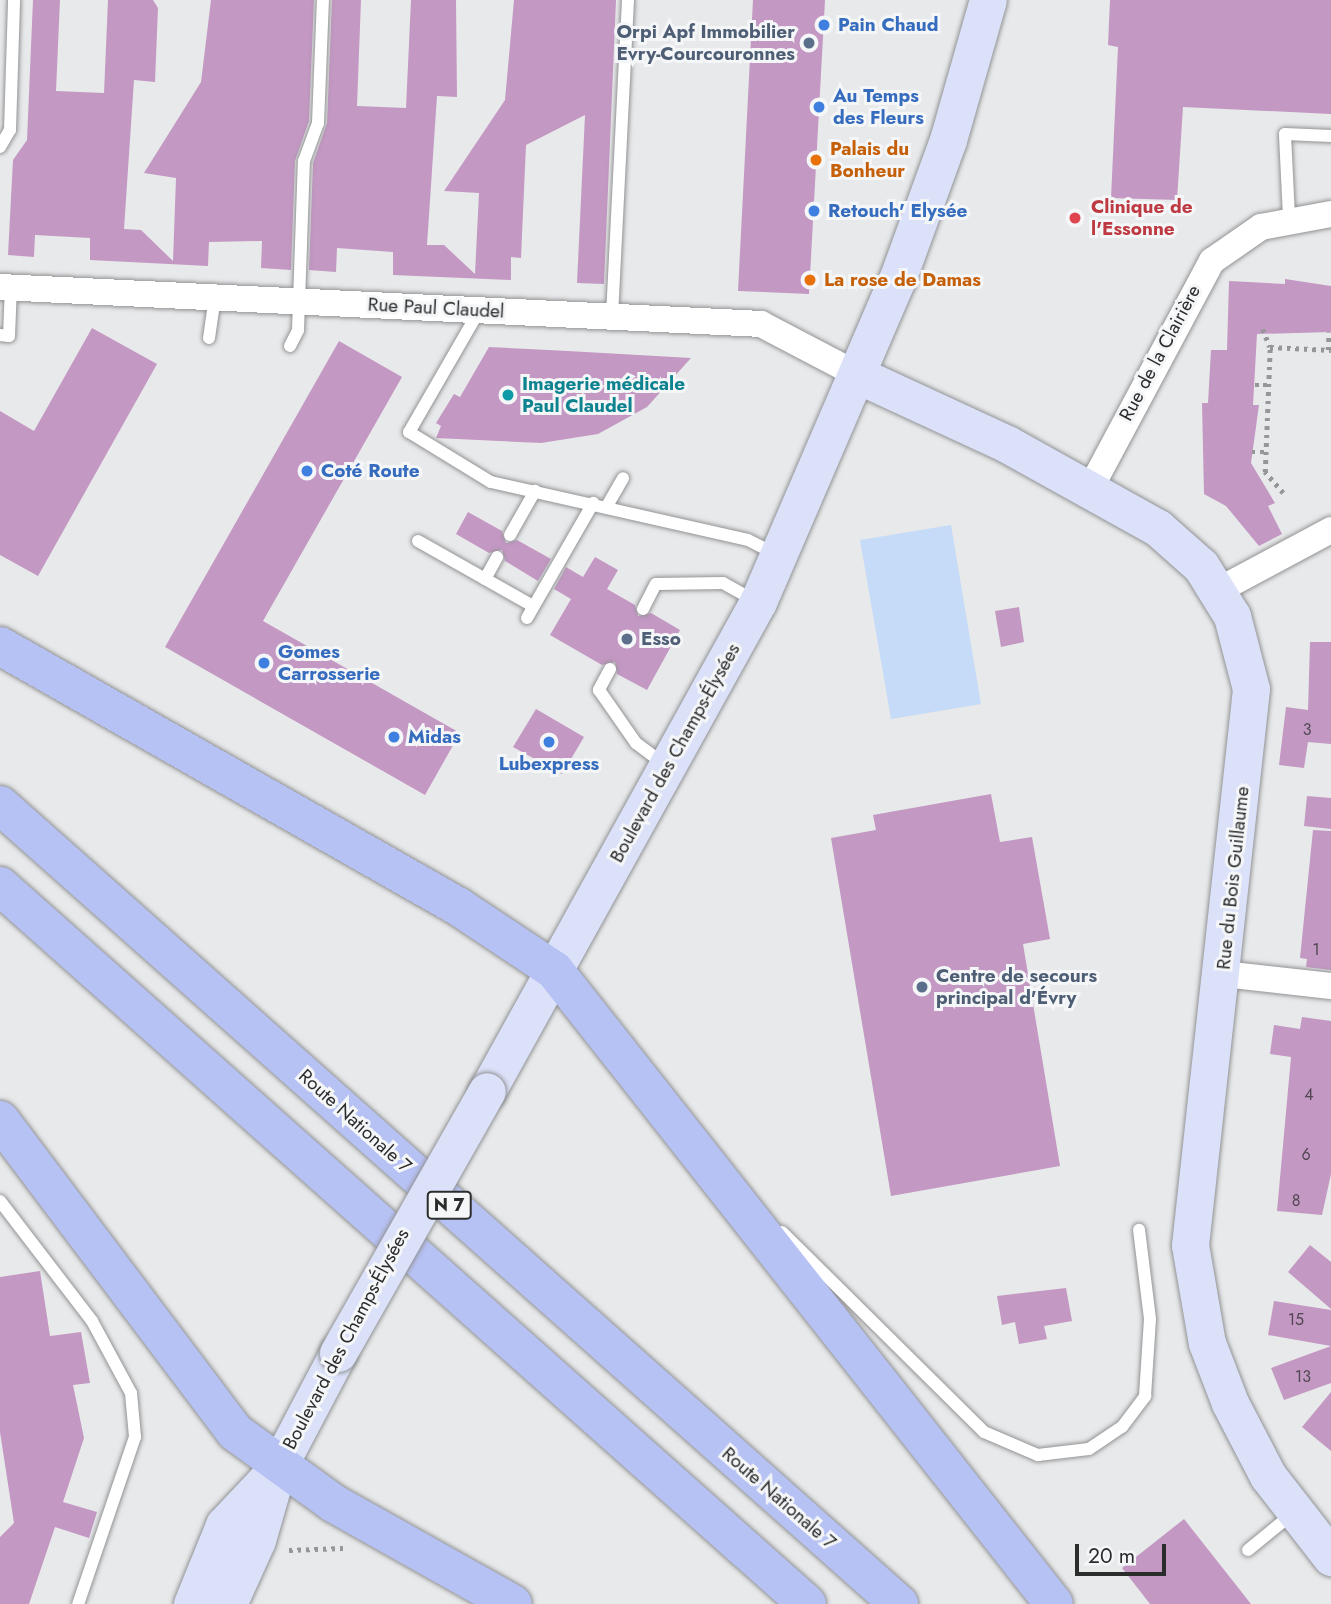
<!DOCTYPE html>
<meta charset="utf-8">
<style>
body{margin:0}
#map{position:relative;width:1331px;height:1604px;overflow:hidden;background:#e8e9ea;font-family:Jost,sans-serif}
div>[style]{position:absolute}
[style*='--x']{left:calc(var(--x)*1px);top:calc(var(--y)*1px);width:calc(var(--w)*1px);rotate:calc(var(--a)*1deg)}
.green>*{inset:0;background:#c6dbf8}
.building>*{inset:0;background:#c398c3}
.path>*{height:4.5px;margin-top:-2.25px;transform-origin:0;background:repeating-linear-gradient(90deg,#959697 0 3.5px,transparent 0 8.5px)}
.roads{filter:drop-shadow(0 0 2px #929395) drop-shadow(0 0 2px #929395)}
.lane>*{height:12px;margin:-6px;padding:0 6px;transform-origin:6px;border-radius:6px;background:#fff}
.street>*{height:26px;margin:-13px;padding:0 13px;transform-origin:13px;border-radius:13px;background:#fff}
.secondary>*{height:37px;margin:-18.5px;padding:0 18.5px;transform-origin:18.5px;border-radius:18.5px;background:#dbe1f9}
.primary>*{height:38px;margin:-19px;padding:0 19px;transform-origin:19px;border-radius:19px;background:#b7c2f4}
.bridges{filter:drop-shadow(0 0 2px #929395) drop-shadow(0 0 2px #929395)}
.secondary-bridge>*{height:37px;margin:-18.5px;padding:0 18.5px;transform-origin:18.5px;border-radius:18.5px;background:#dbe1f9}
.dots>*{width:19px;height:19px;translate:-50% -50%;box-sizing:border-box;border:4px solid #f5f6f8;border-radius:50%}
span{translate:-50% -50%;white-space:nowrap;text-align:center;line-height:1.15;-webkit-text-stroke:6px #f5f6f8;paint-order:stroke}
.number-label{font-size:16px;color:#514752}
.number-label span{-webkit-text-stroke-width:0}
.shield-label span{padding:2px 5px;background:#f5f6f8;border:2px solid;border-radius:5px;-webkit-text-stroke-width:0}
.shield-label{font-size:18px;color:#2b2c2c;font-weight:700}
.shop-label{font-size:19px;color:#366cbe;font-weight:700}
.left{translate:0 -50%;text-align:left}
.service-label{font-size:19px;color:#4e5e75;font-weight:700}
.right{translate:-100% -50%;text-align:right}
.food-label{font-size:19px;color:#c56008;font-weight:700}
.health-label{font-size:19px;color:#be3a42;font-weight:700}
.street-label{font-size:19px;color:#2b2c2c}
.culture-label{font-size:19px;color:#0d838f;font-weight:700}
.scale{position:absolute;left:1075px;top:1544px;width:91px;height:32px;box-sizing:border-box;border:4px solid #2b2c2c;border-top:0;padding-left:9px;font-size:21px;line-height:24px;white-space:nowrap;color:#2b2c2c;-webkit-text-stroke:5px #f5f6f8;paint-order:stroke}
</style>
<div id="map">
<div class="green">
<div style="clip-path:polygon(951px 525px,981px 704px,891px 719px,860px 540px)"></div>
</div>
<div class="building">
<div style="clip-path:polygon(33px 0,60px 0,56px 91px,104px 93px,108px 0,153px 0,158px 8px,155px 82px,134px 80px,124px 229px,141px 230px,173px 261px,176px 178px,144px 173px,201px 82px,211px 0,314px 0,309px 121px,295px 161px,291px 270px,261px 268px,262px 241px,209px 242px,208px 266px,90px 260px,90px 238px,35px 235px,34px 257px,8px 255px,13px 160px,27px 140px)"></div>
<div style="clip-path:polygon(332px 0,361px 0,357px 106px,406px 108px,411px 0,456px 0,457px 97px,437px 96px,427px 245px,444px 245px,475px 274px,479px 193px,444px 191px,505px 100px,514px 0,616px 0,604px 284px,577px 283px,585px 115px,526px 145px,521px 258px,511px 257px,511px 280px,393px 275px,393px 252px,337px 248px,336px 272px,309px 270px,313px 163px,327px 123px)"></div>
<div style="clip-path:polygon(753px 0,825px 0,809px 294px,738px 291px)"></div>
<div style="clip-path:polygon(1110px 0,1331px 0,1331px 114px,1183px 107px,1177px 200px,1111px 198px,1118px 47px,1108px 45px)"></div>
<div style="clip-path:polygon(1285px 279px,1331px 286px,1331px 332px,1257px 334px,1253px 405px,1259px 405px,1251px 463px,1275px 503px,1268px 506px,1282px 534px,1259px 546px,1226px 506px,1204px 494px,1202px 403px,1208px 403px,1211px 350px,1227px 350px,1229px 281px,1285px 284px)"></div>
<div style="clip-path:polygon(92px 328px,157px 364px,38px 576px,0 555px,0 411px,34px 431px)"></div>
<div style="clip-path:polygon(339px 341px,402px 377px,263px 621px,460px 733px,425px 795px,165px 647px)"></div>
<div style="clip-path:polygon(489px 347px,568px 351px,691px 358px,647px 407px,598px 434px,541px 443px,436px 438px,441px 426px,436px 423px,454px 394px,460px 397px)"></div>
<div style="clip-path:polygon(468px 512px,502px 531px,506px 543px,517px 540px,551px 559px,538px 581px,505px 561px,502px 550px,489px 553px,456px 534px)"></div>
<div style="clip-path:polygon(595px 557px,618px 570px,607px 589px,635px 605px,638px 616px,651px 613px,680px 630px,647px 690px,617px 674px,615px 662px,602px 665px,550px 635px,571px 599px,554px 589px,566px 567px,583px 577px)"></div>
<div style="clip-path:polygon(1019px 607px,1024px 642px,1001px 647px,995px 611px)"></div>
<div style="clip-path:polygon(1310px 642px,1331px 642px,1331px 744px,1308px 742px,1304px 768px,1279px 765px,1286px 707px,1308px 710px)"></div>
<div style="clip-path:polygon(536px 709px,584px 737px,562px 774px,513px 747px)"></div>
<div style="clip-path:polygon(991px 794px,1000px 842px,1032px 837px,1050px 939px,1023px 944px,1060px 1166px,891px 1196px,831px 838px,876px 830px,873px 815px)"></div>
<div style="clip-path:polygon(1307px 796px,1331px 798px,1331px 829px,1304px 826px)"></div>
<div style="clip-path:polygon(1313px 830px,1331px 831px,1331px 970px,1306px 967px,1307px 959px,1300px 958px)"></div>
<div style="clip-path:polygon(1302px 1017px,1331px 1021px,1331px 1174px,1322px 1215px,1277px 1211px,1291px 1057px,1270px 1054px,1274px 1025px,1300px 1029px)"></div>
<div style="clip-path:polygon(1310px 1245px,1331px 1262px,1331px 1309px,1288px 1272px)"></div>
<div style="clip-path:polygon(40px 1271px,50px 1336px,81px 1332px,90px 1383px,73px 1385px,84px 1438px,63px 1502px,97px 1512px,89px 1538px,55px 1527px,29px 1604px,0 1604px,0 1537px,14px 1523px,0 1432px,0 1277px)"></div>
<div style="clip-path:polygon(1066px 1288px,1072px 1321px,1044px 1326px,1047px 1339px,1019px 1344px,1015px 1322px,1002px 1325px,997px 1296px)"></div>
<div style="clip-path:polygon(1274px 1301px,1331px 1310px,1331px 1346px,1268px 1335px)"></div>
<div style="clip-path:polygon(1331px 1346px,1331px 1383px,1284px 1400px,1271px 1368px)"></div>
<div style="clip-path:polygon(1331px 1392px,1331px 1451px,1302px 1427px)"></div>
<div style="clip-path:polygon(1184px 1519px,1251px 1604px,1150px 1604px,1122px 1568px)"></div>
</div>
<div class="path">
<div style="--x:1263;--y:329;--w:19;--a:69"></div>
<div style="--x:1328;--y:350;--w:18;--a:-87"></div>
<div style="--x:1255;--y:385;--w:13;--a:0"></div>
<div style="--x:1252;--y:452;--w:14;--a:0"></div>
<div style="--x:1283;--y:493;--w:28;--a:-131"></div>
<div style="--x:1265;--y:472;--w:125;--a:-87.7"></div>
<div style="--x:1270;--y:347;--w:61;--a:2.8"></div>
<div style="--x:289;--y:1550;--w:54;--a:-2.1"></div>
</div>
<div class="roads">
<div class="lane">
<div style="--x:0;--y:147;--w:20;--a:-60"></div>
<div style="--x:10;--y:130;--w:130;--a:-88.2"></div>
<div style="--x:1289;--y:217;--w:83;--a:-92.8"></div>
<div style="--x:1285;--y:134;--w:46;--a:2.5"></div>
<div style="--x:479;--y:311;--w:140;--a:120"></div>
<div style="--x:409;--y:432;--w:96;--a:31.4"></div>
<div style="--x:491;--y:482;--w:263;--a:12.7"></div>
<div style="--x:748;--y:540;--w:30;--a:27"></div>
<div style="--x:612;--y:316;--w:316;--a:-87.1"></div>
<div style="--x:0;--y:335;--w:9;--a:6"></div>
<div style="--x:9;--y:336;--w:49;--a:-87.7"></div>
<div style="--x:209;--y:338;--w:41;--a:-81.7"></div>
<div style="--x:290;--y:346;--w:18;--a:-63"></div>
<div style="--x:298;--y:330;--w:169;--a:-88"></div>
<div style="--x:304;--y:161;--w:40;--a:-69.8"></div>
<div style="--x:318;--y:123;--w:123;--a:-87.7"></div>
<div style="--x:607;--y:506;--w:32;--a:-60"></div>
<div style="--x:510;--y:535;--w:51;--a:-60.4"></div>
<div style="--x:418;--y:541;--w:132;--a:29.5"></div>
<div style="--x:485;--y:579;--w:25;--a:-61"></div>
<div style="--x:643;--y:609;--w:28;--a:-63"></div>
<div style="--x:656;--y:584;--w:67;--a:-0.9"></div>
<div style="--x:723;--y:583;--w:35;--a:29"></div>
<div style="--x:527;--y:618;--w:133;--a:-60.1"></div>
<div style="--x:610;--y:669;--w:24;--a:118"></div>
<div style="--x:599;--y:690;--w:65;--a:55.1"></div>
<div style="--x:636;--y:743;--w:38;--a:37"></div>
<div style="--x:0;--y:1201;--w:151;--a:52.5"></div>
<div style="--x:92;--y:1321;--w:82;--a:61.6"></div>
<div style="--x:131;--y:1393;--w:44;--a:84.8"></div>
<div style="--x:135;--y:1437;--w:176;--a:108.8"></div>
<div style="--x:782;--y:1232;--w:284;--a:44.7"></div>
<div style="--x:984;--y:1432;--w:59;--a:23.1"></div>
<div style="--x:1038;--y:1455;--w:51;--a:-6.7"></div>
<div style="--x:1089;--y:1449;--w:40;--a:-34"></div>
<div style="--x:1122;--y:1427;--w:39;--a:-53"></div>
<div style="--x:1145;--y:1396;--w:77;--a:-86.3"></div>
<div style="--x:1150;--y:1319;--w:90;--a:-97"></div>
<div style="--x:1248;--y:1550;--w:57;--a:-39.3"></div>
</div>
<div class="street">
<div style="--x:0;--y:287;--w:762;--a:2.78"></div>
<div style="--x:761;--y:324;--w:112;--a:27.7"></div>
<div style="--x:1089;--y:491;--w:261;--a:-61.9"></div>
<div style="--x:1212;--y:261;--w:60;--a:-34.8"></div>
<div style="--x:1261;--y:227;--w:71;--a:-10.5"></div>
<div style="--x:1219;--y:590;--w:127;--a:-28.2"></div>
<div style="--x:1224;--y:974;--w:108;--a:6.4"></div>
</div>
<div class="secondary">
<div style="--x:860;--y:376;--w:162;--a:24.8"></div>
<div style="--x:1007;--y:444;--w:173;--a:29.1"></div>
<div style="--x:1158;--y:528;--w:57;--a:41.5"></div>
<div style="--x:1201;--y:566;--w:59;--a:58.2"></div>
<div style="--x:1232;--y:616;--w:75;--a:75.4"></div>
<div style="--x:1251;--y:689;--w:559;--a:96.26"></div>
<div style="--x:1190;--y:1245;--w:99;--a:80.2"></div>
<div style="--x:1207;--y:1343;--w:64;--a:69"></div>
<div style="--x:1230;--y:1403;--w:82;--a:62.5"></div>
<div style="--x:1268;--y:1476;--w:103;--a:52.1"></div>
<div style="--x:487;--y:1091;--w:559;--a:-61.01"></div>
<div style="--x:758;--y:602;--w:351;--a:-66.7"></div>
<div style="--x:897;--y:280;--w:149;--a:-70"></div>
<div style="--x:948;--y:140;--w:146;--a:-74.1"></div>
<div style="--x:192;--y:1604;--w:85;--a:-67.9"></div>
<div style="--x:224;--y:1525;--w:71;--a:-46.7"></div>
<div style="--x:228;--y:1604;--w:70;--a:-65.6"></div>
<div style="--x:257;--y:1540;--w:76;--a:-74"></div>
<div style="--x:278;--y:1467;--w:129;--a:-62.2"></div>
</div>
<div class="primary">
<div style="--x:0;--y:646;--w:528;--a:29.62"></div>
<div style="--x:459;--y:907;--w:114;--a:33.6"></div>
<div style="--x:554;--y:970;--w:807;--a:51.74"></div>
<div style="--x:0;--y:805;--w:1203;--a:41.63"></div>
<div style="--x:0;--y:886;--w:1080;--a:41.66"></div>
<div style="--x:0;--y:1120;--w:391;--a:53"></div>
<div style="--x:235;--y:1432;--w:121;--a:35.9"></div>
<div style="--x:333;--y:1503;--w:206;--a:29.3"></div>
</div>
</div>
<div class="bridges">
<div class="secondary-bridge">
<div style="--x:338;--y:1353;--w:301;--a:-60.4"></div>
</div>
</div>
<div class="dots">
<div style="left:824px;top:25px;background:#3f7fe0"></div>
<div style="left:809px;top:43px;background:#5c6f8a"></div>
<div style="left:819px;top:107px;background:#3f7fe0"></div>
<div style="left:816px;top:160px;background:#e8710a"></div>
<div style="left:814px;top:211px;background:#3f7fe0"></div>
<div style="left:1075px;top:218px;background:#e0444e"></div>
<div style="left:810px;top:280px;background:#e8710a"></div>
<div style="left:508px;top:395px;background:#0f9aa8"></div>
<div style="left:307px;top:471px;background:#3f7fe0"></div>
<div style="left:627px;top:639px;background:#5c6f8a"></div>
<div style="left:264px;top:663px;background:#3f7fe0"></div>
<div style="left:394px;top:737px;background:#3f7fe0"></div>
<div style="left:549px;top:742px;background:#3f7fe0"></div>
<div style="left:922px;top:987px;background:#5c6f8a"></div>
</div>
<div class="number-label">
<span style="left:1307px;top:730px">3</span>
<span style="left:1316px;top:950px">1</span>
<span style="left:1309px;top:1095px">4</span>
<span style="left:1306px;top:1155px">6</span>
<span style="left:1296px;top:1201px">8</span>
<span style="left:1296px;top:1320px">15</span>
<span style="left:1303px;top:1377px">13</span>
</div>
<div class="shield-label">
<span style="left:449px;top:1205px">N 7</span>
</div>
<div class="shop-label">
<span class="left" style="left:838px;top:25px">Pain Chaud</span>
<span class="left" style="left:833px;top:107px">Au Temps<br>des Fleurs</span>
<span class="left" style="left:828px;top:211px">Retouch' Elysée</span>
<span class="left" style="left:321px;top:471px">Coté Route</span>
<span class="left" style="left:278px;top:663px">Gomes<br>Carrosserie</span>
<span class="left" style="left:408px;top:737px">Midas</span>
<span style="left:549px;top:764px">Lubexpress</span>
</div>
<div class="service-label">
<span class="right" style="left:795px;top:43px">Orpi Apf Immobilier<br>Evry-Courcouronnes</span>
<span class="left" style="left:641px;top:639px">Esso</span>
<span class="left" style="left:936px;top:987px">Centre de secours<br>principal d'Évry</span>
</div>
<div class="food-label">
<span class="left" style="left:830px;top:160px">Palais du<br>Bonheur</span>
<span class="left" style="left:824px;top:280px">La rose de Damas</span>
</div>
<div class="health-label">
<span class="left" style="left:1091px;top:218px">Clinique de<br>l'Essonne</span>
</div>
<div class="street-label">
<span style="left:436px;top:308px;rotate:3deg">Rue Paul Claudel</span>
<span style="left:1160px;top:353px;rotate:-62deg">Rue de la Clairière</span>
<span style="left:675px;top:753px;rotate:-61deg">Boulevard des Champs-Élysées</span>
<span style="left:1233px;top:878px;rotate:-84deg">Rue du Bois Guillaume</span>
<span style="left:355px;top:1121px;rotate:42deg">Route Nationale 7</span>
<span style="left:346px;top:1339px;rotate:-62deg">Boulevard des Champs-Élysées</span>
<span style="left:779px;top:1498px;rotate:41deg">Route Nationale 7</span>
</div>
<div class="culture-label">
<span class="left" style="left:522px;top:395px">Imagerie médicale<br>Paul Claudel</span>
</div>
<div class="scale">20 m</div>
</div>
